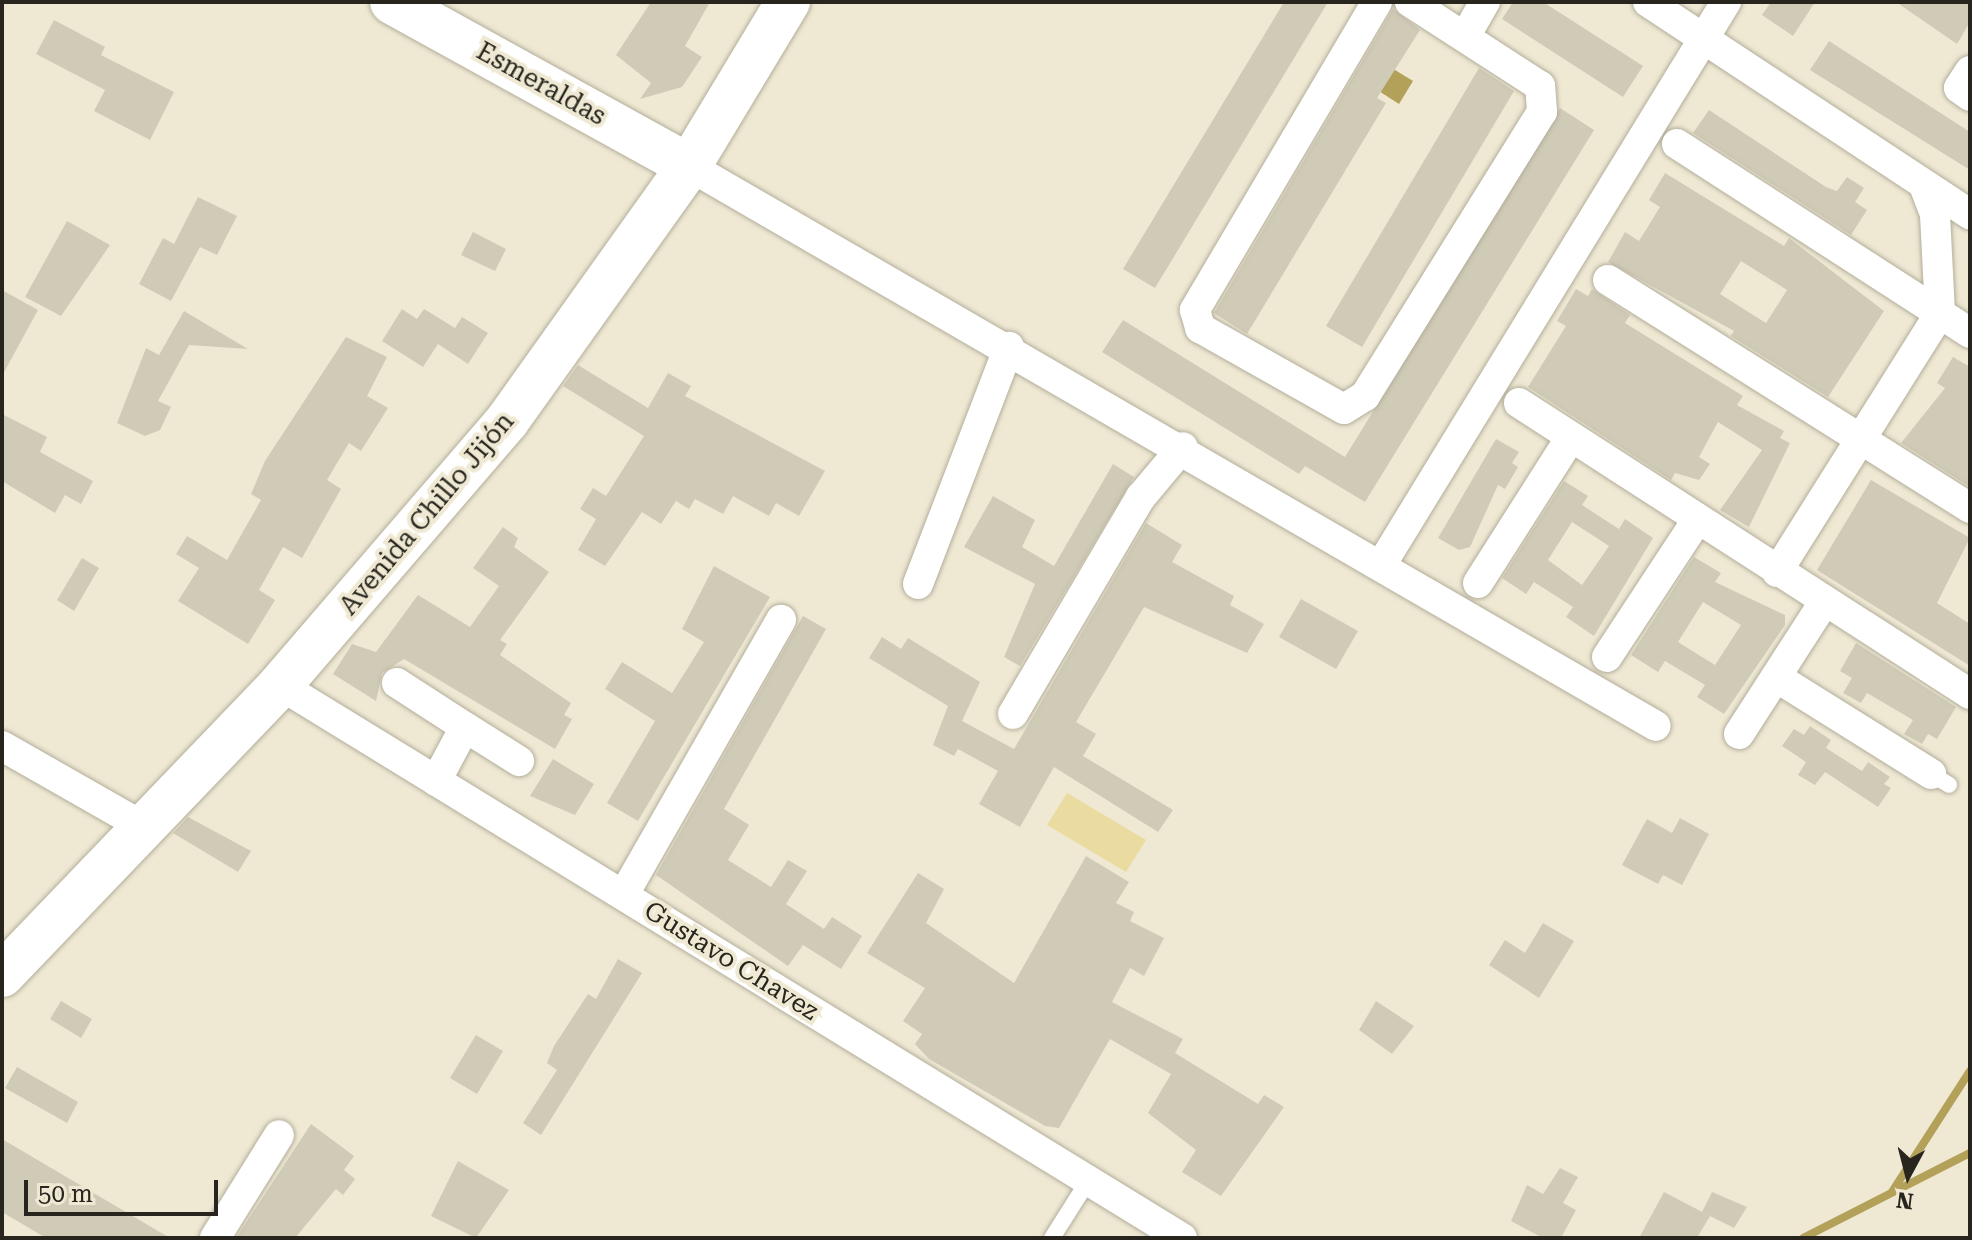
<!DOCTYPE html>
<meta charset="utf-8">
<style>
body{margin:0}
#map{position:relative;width:1972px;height:1240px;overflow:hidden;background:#efe9d4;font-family:"Roboto Serif",serif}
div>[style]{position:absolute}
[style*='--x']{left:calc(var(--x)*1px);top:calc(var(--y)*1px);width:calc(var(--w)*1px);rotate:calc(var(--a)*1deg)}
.green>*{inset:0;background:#eadba0}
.water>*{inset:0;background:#b4a159}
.stream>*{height:8px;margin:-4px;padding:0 4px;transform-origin:4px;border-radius:4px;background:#b4a159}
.building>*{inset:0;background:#d0cbb7}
.roads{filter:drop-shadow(0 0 2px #b3ae9a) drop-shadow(0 0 2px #b3ae9a)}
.lane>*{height:16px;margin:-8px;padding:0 8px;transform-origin:8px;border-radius:8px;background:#fff}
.street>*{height:30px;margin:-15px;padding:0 15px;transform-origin:15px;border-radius:15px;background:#fff}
.secondary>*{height:44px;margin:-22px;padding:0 22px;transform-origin:22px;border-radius:22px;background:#fff}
span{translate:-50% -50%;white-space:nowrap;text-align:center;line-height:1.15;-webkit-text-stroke:8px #efe9d4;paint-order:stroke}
.street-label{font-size:26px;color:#27251d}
.frame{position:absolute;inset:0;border:4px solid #27251d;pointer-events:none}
.north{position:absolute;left:1868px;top:1136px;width:80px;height:80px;-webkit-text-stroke:6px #efe9d4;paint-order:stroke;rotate:187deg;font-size:22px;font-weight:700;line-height:32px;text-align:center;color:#27251d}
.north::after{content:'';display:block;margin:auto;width:28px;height:36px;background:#27251d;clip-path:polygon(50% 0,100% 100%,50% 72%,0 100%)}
.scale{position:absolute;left:24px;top:1180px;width:194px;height:36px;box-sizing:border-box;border:4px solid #27251d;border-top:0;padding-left:10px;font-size:24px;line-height:28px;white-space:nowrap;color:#27251d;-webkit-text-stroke:6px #efe9d4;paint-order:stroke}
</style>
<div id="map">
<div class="green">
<div style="clip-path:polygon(1067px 793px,1146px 840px,1126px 872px,1047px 825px)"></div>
</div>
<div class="water">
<div style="clip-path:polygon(1382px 62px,1413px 81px,1399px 104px,1368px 84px)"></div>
</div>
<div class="stream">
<div style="--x:1892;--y:1192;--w:144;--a:-57.2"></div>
<div style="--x:1803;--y:1238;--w:187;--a:-27"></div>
</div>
<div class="building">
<div style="clip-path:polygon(651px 2px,710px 2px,685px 46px,702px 57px,682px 87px,640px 99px,651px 83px,616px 55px)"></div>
<div style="clip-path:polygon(1284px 2px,1328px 2px,1155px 288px,1123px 269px)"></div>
<div style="clip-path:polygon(1513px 2px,1543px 2px,1643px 66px,1623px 97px,1502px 19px)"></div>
<div style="clip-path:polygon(1771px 2px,1815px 2px,1793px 36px,1762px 15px)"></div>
<div style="clip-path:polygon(1896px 2px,1970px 2px,1970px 22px,1957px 44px)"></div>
<div style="clip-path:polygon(1393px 9px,1420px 30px,1377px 98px,1386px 103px,1247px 334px,1214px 313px)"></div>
<div style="clip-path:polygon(54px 20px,105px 47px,101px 55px,174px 92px,150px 140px,94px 111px,105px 90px,36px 54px)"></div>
<div style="clip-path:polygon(1829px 41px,1970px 132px,1970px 170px,1810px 70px)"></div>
<div style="clip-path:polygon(1479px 68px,1514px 91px,1362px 347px,1326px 326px)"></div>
<div style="clip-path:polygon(1560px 108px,1594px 130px,1365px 502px,1305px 466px,1299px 474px,1102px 352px,1123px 320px,1345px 457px)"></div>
<div style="clip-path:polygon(1709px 110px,1826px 187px,1837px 191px,1847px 177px,1864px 188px,1855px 202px,1867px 210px,1851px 235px,1693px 133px)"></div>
<div style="clip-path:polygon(evenodd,1665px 173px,1784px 246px,1789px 238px,1884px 311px,1828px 397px,1731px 336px,1734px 331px,1608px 262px,1625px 232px,1639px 241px,1660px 207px,1649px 200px,1665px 173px,1741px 261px,1787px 290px,1766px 323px,1720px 294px,1741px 261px)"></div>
<div style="clip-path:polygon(198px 197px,237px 216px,217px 255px,200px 247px,171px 301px,139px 284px,163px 238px,174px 244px)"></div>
<div style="clip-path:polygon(67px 221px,110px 245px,61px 316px,25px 297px)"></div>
<div style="clip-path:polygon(473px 232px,506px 249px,495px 271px,461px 255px)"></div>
<div style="clip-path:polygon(1576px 289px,1588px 296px,1592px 289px,1630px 315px,1625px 323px,1743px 396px,1737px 405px,1784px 431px,1780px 438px,1790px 443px,1749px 527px,1720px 510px,1762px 450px,1718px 422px,1699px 457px,1710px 464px,1699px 480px,1675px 473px,1671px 480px,1528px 387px,1566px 326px,1557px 321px)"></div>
<div style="clip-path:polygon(2px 290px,38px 310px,2px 376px)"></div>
<div style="clip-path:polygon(402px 309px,417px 319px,424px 309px,455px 328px,462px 317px,488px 333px,468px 364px,438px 344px,423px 367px,382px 341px)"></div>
<div style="clip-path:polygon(184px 311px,248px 349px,189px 345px,158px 401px,171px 407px,160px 430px,145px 436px,117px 423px,146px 348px,159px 355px)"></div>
<div style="clip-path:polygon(346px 337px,387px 357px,367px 396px,388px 408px,361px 451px,349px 443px,327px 480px,341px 489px,302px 558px,283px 547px,259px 590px,275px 600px,248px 644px,178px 601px,199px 568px,176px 554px,187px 536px,227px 560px,261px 500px,251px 494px,265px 461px)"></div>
<div style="clip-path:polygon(1953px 357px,1970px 367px,1970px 487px,1901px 443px,1945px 388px,1937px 383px)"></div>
<div style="clip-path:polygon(578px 365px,648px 408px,668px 373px,691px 386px,685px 396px,825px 471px,799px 516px,776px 503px,769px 516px,733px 496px,723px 514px,695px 499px,689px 509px,676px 501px,661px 524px,642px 512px,605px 566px,578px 550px,596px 519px,580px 509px,593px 488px,606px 496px,644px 436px,563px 386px)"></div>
<div style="clip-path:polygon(2px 414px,47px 437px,40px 452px,93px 481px,81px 504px,65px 495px,55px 513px,2px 481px)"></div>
<div style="clip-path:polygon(1496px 439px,1519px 452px,1512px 463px,1518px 467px,1505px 489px,1498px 485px,1470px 547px,1459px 550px,1438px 538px)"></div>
<div style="clip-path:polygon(1113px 464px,1134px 477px,1020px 666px,1004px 657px,1035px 584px,964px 547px,993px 496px,1035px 520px,1022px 547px,1054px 566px)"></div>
<div style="clip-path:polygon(1871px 480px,1970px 538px,1937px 603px,1970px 624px,1970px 666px,1817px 570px)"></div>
<div style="clip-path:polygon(evenodd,1564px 481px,1588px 496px,1582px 505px,1619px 529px,1625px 519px,1653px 538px,1594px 636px,1566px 617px,1573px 607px,1534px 582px,1526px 594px,1502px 578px,1564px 481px,1572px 522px,1609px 546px,1582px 585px,1548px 560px,1572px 522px)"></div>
<div style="clip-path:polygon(1146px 523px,1182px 545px,1172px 562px,1234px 596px,1230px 605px,1264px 624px,1247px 653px,1144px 607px,1076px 722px,1096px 734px,1083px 756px,1173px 810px,1158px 832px,1054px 767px,1020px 827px,979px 804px,998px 771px,958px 749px,954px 756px,933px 745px,948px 706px,869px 658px,882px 637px,901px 649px,908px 638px,980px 682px,962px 721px,1014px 749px)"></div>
<div style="clip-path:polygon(503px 527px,518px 538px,514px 547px,549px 572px,500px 640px,507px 644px,500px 655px,571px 703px,564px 715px,572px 719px,555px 749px,404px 659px,382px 673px,376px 701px,333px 674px,352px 644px,376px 652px,418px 595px,470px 627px,499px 586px,473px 568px)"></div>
<div style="clip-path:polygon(evenodd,1694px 557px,1721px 573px,1715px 582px,1785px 615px,1785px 625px,1724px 714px,1697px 697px,1705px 685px,1665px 661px,1658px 672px,1631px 655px,1694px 557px,1703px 602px,1741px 625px,1715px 665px,1678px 642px,1703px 602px)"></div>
<div style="clip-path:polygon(82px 558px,99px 568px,74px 611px,57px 600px)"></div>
<div style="clip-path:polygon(714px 566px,770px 597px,638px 821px,607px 803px,655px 721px,605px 689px,622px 662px,672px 693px,704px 642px,682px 629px)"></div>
<div style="clip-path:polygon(1301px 599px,1358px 631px,1336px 669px,1279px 637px)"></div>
<div style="clip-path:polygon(803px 616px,826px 629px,724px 809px,749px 825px,728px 860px,771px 887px,788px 860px,807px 871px,786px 904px,824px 929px,832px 917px,862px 936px,841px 969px,803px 945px,788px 966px,656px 875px)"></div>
<div style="clip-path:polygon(1856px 643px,1956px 707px,1937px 739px,1928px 734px,1922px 744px,1904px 734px,1913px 720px,1867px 693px,1861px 703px,1843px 693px,1852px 678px,1840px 671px)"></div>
<div style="clip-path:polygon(1810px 726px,1831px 740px,1826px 748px,1862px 771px,1868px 762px,1890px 777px,1884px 784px,1891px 788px,1878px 807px,1825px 772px,1815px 785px,1798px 775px,1806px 762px,1782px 746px,1794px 729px,1804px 735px)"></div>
<div style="clip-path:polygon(553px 759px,594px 784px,575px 815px,530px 796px)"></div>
<div style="clip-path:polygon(188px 817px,251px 851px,238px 872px,173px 833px)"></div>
<div style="clip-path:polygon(1680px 818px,1709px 834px,1682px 885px,1663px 875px,1658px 884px,1622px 865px,1647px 819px,1672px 833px)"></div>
<div style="clip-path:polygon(1086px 856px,1129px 882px,1116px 903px,1134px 912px,1130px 921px,1164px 938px,1144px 976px,1130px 968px,1112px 1002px,1183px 1039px,1175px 1053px,1258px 1104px,1264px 1095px,1284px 1107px,1221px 1196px,1182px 1172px,1196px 1150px,1148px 1113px,1171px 1074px,1110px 1039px,1059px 1128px,1045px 1126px,929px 1059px,915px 1044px,922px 1034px,903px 1021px,925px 988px,867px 953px,918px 873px,944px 889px,926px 923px,1014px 983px)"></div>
<div style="clip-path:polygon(1543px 923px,1574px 941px,1539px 998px,1489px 965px,1505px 940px,1525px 953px)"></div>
<div style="clip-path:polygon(618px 959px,642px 973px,541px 1135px,523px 1123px,557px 1070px,547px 1063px,554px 1046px,588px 994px,596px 999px)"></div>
<div style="clip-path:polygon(61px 1001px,92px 1019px,81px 1038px,50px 1019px)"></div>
<div style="clip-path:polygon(1376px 1001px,1414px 1026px,1392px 1054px,1359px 1030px)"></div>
<div style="clip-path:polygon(476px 1035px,503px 1051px,477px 1094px,450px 1078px)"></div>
<div style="clip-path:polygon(17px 1067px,78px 1102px,67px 1123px,5px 1088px)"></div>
<div style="clip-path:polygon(311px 1124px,354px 1156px,344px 1170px,355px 1179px,343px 1195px,336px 1189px,295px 1238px,236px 1238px)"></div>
<div style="clip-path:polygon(2px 1139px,170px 1238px,46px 1238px,2px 1212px)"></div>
<div style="clip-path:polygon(458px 1161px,509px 1190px,476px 1238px,431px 1216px)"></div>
<div style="clip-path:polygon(1560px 1168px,1578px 1177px,1563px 1203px,1576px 1210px,1561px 1238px,1543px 1238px,1511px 1221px,1527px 1185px,1543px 1194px)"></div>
<div style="clip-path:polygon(1664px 1192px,1710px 1216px,1697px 1238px,1639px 1238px)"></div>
<div style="clip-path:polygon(1712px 1192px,1747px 1207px,1734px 1228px,1702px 1212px)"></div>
</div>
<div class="roads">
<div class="lane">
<div style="--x:1931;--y:774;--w:21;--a:31"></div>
<div style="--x:1052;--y:1238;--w:67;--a:-57.7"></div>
</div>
<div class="street">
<div style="--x:1377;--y:2;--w:358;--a:120.6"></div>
<div style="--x:1195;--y:310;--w:19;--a:74"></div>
<div style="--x:1200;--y:328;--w:165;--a:29.4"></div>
<div style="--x:1344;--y:409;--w:25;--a:-32"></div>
<div style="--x:1365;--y:396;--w:335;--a:-58.1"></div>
<div style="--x:1542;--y:112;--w:26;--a:-94"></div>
<div style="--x:1540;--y:86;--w:155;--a:-147.1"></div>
<div style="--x:1648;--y:2;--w:386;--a:33.4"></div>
<div style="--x:1467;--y:33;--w:36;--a:-60"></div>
<div style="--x:1970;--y:71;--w:20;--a:123"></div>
<div style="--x:1959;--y:88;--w:14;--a:36"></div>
<div style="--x:1677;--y:144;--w:349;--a:32.8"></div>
<div style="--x:689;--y:166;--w:1117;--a:30.08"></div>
<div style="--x:1608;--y:280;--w:428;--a:32.2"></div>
<div style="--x:1519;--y:403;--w:537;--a:32.83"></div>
<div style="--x:1383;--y:562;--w:657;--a:-58.51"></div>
<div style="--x:1777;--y:572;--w:306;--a:-57.8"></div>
<div style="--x:1940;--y:313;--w:99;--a:-92.9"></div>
<div style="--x:1935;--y:214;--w:31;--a:-111"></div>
<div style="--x:1478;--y:583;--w:173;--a:-57.5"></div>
<div style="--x:918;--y:584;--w:254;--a:-69"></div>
<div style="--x:1607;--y:657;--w:164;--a:-56.7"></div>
<div style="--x:1776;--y:677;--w:183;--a:32"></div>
<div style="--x:397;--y:683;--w:81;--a:32.9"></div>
<div style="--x:280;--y:685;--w:1058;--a:31.51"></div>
<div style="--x:1013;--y:714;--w:252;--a:-59.5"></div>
<div style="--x:1141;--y:497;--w:65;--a:-50"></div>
<div style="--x:1739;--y:734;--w:157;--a:-57.2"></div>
<div style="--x:2;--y:746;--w:158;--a:29.7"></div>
<div style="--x:436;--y:781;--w:61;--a:-61.8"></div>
<div style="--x:465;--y:727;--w:64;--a:32.2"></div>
<div style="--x:624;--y:894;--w:316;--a:-60.2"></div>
<div style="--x:215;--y:1238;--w:121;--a:-58.1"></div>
</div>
<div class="secondary">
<div style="--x:392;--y:2;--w:339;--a:28.9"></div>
<div style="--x:2;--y:975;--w:402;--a:-46.2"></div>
<div style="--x:280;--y:685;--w:348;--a:-49.3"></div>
<div style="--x:507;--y:421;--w:313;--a:-54.5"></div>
<div style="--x:689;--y:166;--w:192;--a:-58.9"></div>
</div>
</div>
<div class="street-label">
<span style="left:541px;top:84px;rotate:29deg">Esmeraldas</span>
<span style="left:427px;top:514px;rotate:-50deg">Avenida Chillo Jijón</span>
<span style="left:731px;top:961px;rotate:32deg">Gustavo Chavez</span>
</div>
<div class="frame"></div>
<div class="north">N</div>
<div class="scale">50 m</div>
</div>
